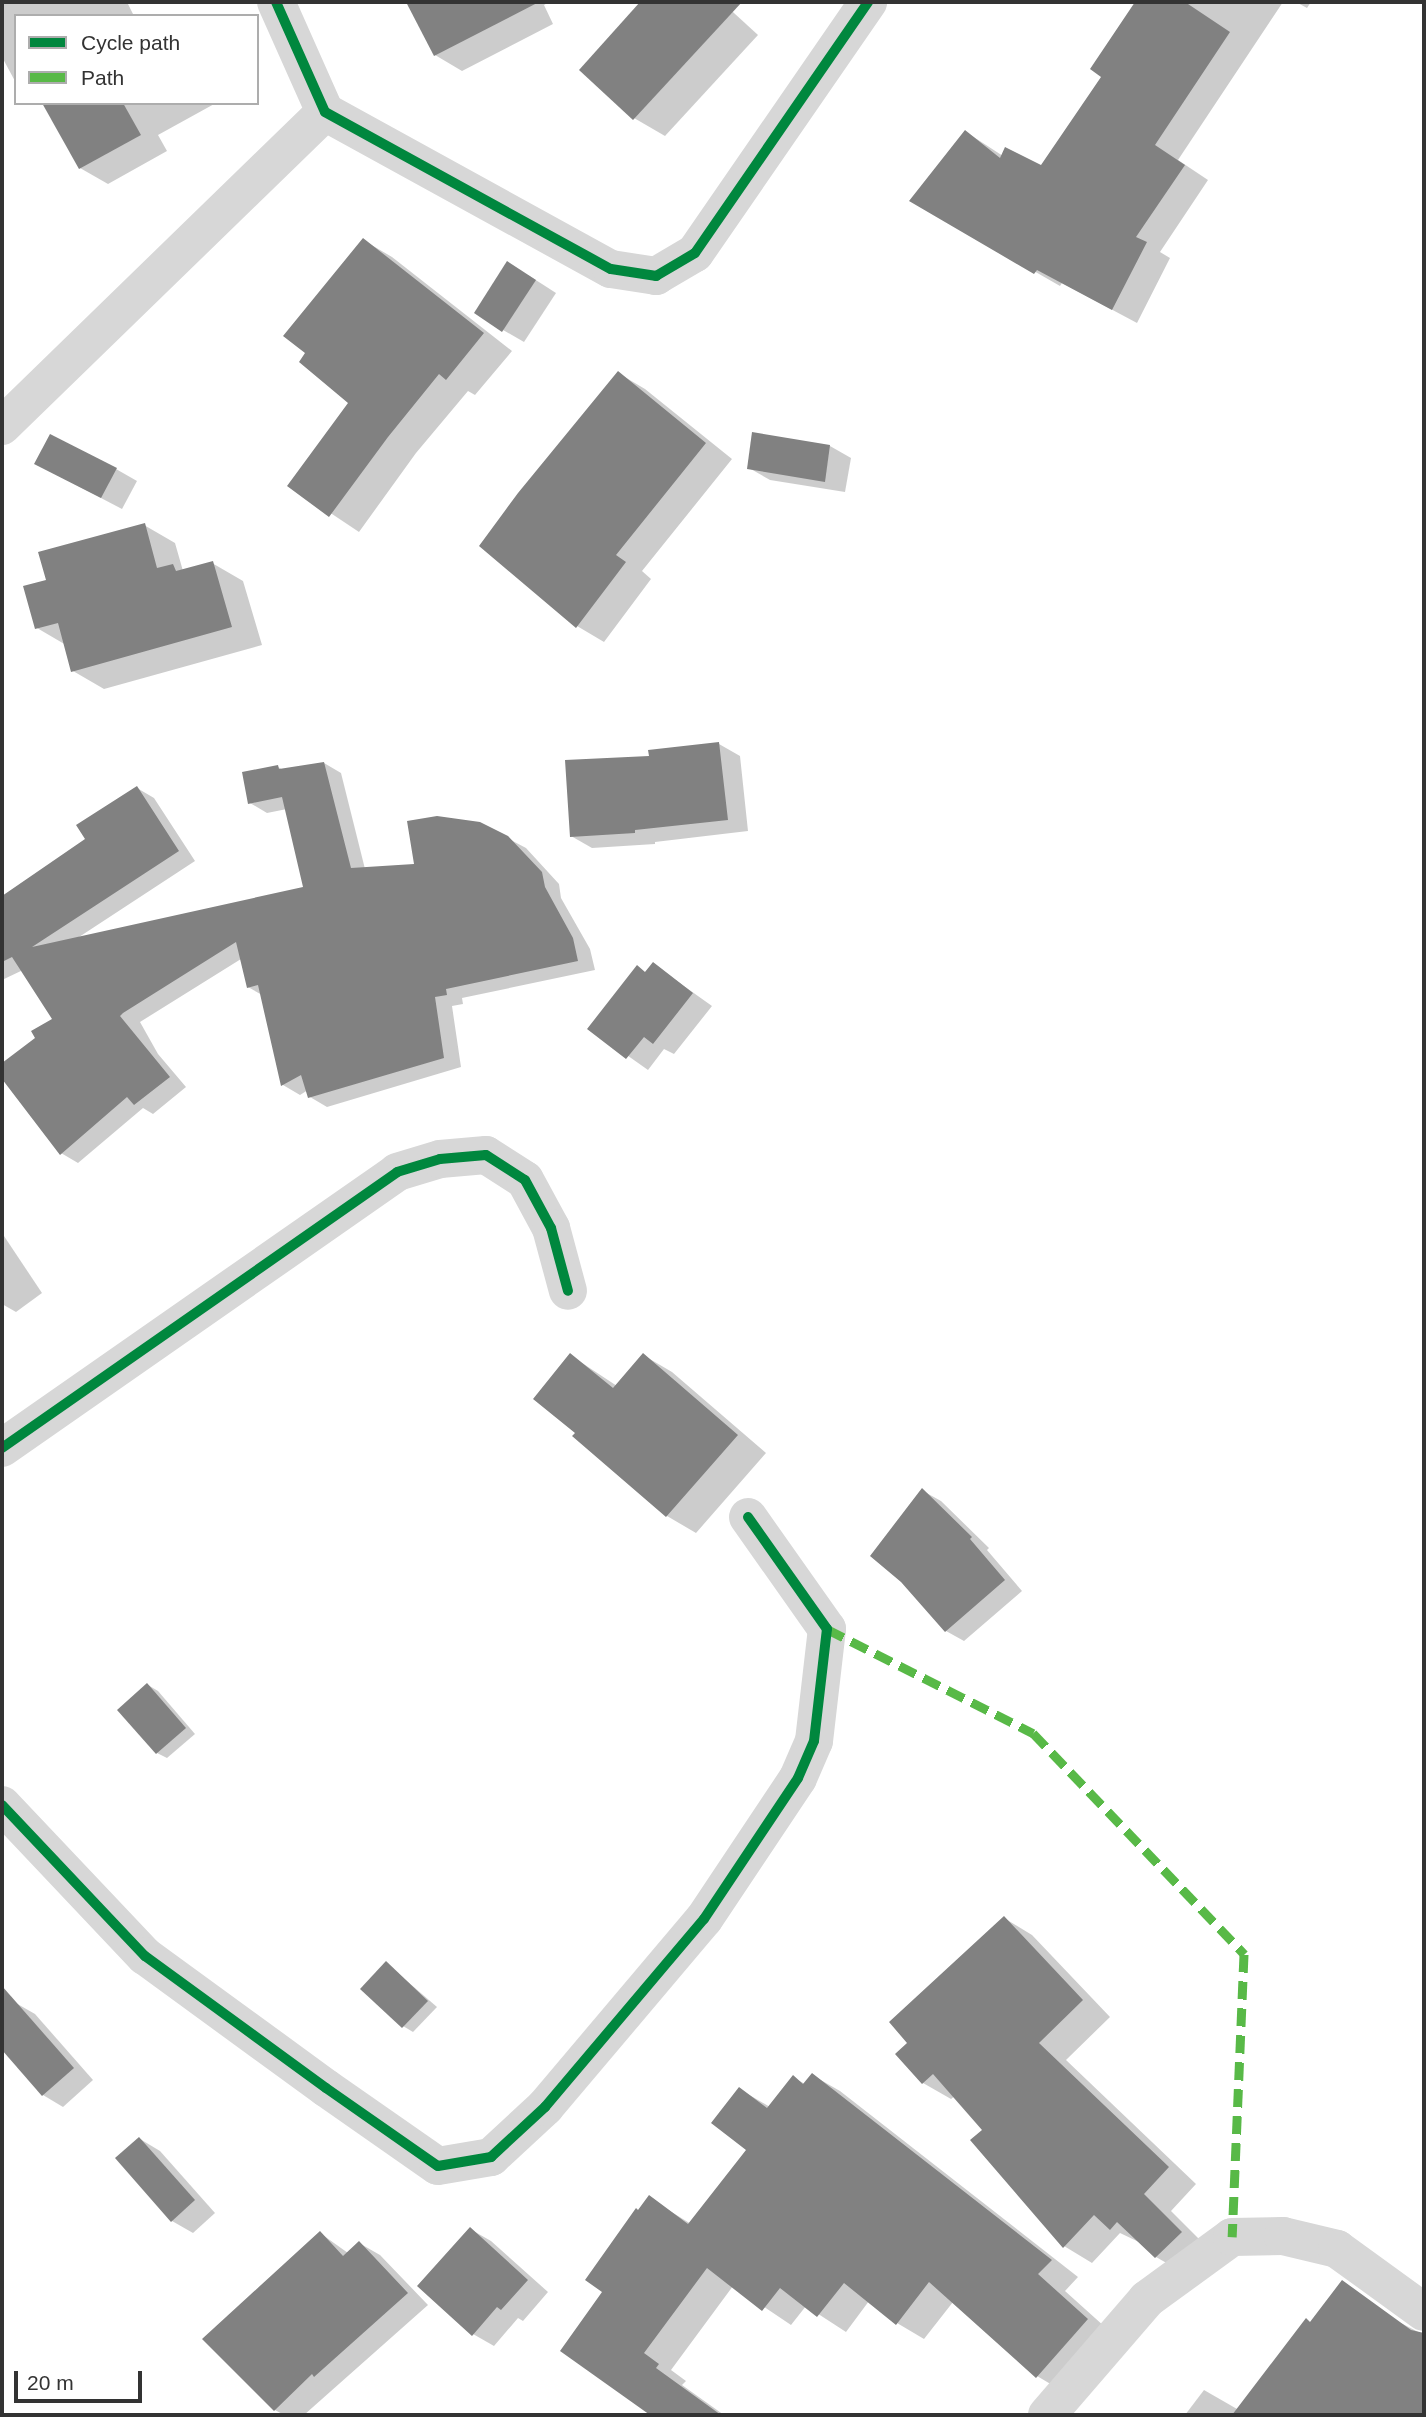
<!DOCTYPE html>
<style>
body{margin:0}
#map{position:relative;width:1426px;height:2417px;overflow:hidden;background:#fff;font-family:Helvetica,sans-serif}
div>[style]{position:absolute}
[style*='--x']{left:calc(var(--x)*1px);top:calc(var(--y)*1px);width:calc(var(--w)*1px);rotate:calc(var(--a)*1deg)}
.shadow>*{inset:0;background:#0003}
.building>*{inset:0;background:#818181}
.minor>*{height:38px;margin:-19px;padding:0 19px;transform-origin:19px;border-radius:19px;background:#d7d7d7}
.quiet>*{height:9px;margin-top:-4.5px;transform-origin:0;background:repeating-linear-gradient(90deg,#58b947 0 18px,transparent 0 27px)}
.cycleway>*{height:10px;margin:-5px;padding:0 5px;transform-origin:5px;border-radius:5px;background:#00873e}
span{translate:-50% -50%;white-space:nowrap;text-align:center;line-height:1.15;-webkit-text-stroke:7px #fff;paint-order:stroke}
.frame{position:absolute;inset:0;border:4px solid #333;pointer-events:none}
.legend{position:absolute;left:14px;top:14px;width:245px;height:91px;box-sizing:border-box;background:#fff;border:2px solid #adadad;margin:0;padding:9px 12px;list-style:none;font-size:21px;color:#333}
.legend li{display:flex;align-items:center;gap:14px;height:35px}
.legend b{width:35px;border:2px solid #adadad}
.scale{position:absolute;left:14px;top:2371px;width:128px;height:32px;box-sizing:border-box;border:4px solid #333;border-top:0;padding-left:9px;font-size:21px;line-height:24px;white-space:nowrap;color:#333;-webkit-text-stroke:5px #fff;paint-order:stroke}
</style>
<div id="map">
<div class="shadow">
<div style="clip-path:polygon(2px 2px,127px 2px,134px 16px,16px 16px,16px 83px,2px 57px)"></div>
<div style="clip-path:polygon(408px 2px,549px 2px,544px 5px,553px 24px,462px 71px,435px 55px)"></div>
<div style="clip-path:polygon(642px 2px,722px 2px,758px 35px,665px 136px,634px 118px,581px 70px)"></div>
<div style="clip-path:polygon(1137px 2px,1283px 2px,1178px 160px,1208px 180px,1160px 252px,1170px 258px,1137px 323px,1062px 283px,1060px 286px,912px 201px,966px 132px,1003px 156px,1041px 168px,1104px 76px,1093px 69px)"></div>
<div style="clip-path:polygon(1296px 2px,1311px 2px,1307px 8px)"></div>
<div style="clip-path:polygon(44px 103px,216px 103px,158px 135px,167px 151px,108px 184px,80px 168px)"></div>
<div style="clip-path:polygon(363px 240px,392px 257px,512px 351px,475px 395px,468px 391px,416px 453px,359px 532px,290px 486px,350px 402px)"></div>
<div style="clip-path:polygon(528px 275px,556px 293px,524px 342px,503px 330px)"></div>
<div style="clip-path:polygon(618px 373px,645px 389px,732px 459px,642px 571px,651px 579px,604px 642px,577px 626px,482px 546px)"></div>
<div style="clip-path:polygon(754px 434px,830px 446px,851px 458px,845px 492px,770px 480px,749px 468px)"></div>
<div style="clip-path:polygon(116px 469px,137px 481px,122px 509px,57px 475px)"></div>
<div style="clip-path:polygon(144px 525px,175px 543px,183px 571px,212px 563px,243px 581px,262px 645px,104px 689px,73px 671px,66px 645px,37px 628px,49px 581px)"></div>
<div style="clip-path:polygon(719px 744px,740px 756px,748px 831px,655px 842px,655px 844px,592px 848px,571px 836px,651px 758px)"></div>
<div style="clip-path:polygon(324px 763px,341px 773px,365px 869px,417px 866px,507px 838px,526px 848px,559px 884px,561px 898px,590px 949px,595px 970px,462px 998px,463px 1004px,452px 1006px,461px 1067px,327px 1107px,310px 1097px,308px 1090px,300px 1095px,283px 1085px,262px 995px,248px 987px,241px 959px,140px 1022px,158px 1054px,186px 1087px,153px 1114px,143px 1108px,78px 1163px,61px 1153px,2px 1076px,2px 1065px,37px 1038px,54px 1020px,23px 970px,2px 980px,2px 925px,8px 922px,2px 914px,2px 898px,88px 839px,137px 788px,154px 798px,195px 861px,76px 939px,305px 888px,287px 809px,267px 813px,250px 803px,278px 767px,283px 770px)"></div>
<div style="clip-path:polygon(653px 964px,712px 1006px,674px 1054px,664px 1049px,648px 1070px,590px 1029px)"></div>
<div style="clip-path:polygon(2px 1233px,42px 1293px,16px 1312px,2px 1304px)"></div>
<div style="clip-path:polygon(570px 1355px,617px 1386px,643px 1355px,672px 1372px,766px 1453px,696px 1533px,667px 1516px,574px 1436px,577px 1432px)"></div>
<div style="clip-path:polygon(923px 1491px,941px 1501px,989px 1548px,987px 1550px,1022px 1591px,964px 1641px,946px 1631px)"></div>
<div style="clip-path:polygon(148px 1685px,158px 1691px,195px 1734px,167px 1758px,157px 1753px)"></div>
<div style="clip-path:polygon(1004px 1918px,1032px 1935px,1110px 2017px,1066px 2060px,1196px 2184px,1171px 2211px,1209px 2249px,1184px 2273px,1156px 2257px,1141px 2243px,1120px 2233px,1092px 2263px,1064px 2246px,984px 2130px,955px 2096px,951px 2099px,923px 2083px,909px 2043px)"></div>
<div style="clip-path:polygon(386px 1963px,437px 2007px,413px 2032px,403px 2026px)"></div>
<div style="clip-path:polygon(14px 2002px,35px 2014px,93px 2080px,63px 2107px,43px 2095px,2px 2048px,2px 2013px)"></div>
<div style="clip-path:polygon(812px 2075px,840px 2091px,1078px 2277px,1065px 2291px,1115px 2336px,1064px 2392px,1037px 2376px,953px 2302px,924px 2339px,897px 2323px,869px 2301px,846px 2332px,806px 2306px,791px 2325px,733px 2286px,671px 2370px,686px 2381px,682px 2385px,724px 2415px,653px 2415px,562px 2350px,604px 2291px,639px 2212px,649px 2198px,691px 2224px,748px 2150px,739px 2089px,770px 2107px,794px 2078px,805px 2084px)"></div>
<div style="clip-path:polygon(140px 2139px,160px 2151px,215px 2213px,193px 2233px,172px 2221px)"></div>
<div style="clip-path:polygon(470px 2229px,491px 2241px,548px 2292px,523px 2321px,518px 2318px,494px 2346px,473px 2334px)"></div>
<div style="clip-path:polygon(320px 2233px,348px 2253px,359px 2243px,380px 2255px,428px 2305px,304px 2415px,284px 2415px,275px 2410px,205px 2339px)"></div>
<div style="clip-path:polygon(1397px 2321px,1424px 2335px,1424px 2415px,1327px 2415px)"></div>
<div style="clip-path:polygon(1204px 2390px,1244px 2413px,1247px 2415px,1185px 2415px)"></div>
</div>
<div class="building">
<div style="clip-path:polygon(406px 2px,539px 2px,434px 56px)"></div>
<div style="clip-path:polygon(640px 2px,742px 2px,633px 120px,579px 70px)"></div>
<div style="clip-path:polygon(1135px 2px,1185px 2px,1230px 32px,1155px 145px,1185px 165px,1136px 237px,1147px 242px,1112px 310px,1037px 270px,1034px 274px,909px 201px,965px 130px,1000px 158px,1005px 147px,1041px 165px,1101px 77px,1090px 69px)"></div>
<div style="clip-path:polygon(42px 103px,123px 103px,141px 135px,79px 169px)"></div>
<div style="clip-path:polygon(363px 238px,484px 333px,446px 380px,439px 374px,388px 437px,329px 517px,287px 486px,348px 403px,299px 362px,305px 353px,283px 336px)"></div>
<div style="clip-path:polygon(507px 261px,536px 280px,502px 332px,474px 313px)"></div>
<div style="clip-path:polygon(618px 371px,706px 443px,616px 555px,626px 562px,576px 628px,479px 546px,518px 493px)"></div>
<div style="clip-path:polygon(752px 432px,830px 445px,825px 482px,747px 469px)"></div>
<div style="clip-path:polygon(50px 434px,117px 468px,101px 498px,34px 464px)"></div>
<div style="clip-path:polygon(145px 523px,157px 568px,173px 564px,176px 571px,213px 561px,232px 627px,71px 672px,58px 623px,35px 629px,23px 586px,46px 580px,38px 552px)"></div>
<div style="clip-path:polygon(719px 742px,728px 820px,635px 830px,635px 833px,570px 837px,565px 760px,649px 756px,648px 750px)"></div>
<div style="clip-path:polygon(324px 762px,351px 868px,414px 864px,407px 821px,437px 816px,480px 822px,508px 836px,542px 872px,545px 887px,573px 938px,578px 961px,446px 989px,447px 995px,435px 997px,444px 1058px,308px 1098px,301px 1075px,281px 1086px,258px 985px,247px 988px,236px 942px,123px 1013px,120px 1016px,170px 1077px,134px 1105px,127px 1097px,60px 1155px,2px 1079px,2px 1063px,35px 1038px,31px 1031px,52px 1019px,12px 957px,2px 962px,2px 896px,85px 839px,76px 825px,137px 786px,179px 851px,32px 947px,303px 887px,282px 797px,248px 804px,242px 772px,278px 765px,279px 769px)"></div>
<div style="clip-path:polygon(653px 962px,693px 993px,653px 1044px,644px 1037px,626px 1059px,587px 1029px,637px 965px,645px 972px)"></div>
<div style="clip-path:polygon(570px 1353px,613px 1388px,643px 1353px,738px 1435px,666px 1517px,572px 1436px,575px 1433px,533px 1399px)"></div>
<div style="clip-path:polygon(922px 1488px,972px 1537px,970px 1539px,1005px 1580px,945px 1632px,901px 1582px,870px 1556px)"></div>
<div style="clip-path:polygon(147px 1683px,186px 1728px,156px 1754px,117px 1710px)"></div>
<div style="clip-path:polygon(1004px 1916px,1083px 2000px,1039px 2043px,1169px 2167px,1144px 2194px,1182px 2232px,1155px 2258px,1117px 2222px,1110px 2230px,1094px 2215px,1063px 2248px,970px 2140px,982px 2130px,933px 2074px,922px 2084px,895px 2054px,907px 2043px,889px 2022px)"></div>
<div style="clip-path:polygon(386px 1961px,428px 2001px,402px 2028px,360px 1989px)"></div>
<div style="clip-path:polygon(2px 1986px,74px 2068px,42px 2096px,2px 2050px)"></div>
<div style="clip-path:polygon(812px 2073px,1052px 2260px,1038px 2274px,1088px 2319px,1036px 2378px,929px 2282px,896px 2325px,844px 2283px,817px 2317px,780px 2288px,762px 2311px,707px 2268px,644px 2353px,659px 2364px,656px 2368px,721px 2415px,650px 2415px,560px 2351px,602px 2292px,585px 2280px,636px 2208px,638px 2210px,649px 2195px,688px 2224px,746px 2150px,711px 2123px,739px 2087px,767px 2108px,793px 2075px,803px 2084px)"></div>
<div style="clip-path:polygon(139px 2137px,195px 2200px,171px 2222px,115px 2158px)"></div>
<div style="clip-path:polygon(470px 2227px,528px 2280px,501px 2310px,497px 2307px,472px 2336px,417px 2286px)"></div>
<div style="clip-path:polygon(320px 2231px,343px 2256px,359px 2241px,408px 2293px,314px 2377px,312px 2374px,274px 2411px,202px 2339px)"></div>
<div style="clip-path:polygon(1342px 2280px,1411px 2330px,1424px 2333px,1424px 2415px,1232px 2415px,1306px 2318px,1310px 2322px)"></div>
</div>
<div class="minor">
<div style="--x:276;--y:2;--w:120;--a:66"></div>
<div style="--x:325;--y:112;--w:326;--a:28.8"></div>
<div style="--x:611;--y:269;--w:46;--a:8.8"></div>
<div style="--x:656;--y:276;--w:45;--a:-30.5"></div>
<div style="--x:695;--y:253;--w:305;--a:-55.4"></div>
<div style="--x:2;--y:426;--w:450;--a:-44.2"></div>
<div style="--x:2;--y:1448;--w:482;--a:-34.9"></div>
<div style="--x:397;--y:1172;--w:45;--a:-16.8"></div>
<div style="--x:440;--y:1159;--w:46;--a:-5"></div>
<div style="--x:486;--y:1155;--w:46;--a:32.7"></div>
<div style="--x:525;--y:1180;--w:55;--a:61.6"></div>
<div style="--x:551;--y:1228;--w:65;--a:74.9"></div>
<div style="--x:2;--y:1805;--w:208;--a:46.6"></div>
<div style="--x:145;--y:1956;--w:224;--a:36.1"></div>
<div style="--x:326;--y:2088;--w:136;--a:34.9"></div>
<div style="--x:438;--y:2166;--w:54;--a:-9.6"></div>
<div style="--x:491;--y:2157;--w:74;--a:-42.8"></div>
<div style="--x:545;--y:2107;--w:246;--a:-49.8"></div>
<div style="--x:704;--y:1919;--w:169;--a:-56.3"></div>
<div style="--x:798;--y:1778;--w:40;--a:-66.6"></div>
<div style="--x:814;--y:1741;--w:113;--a:-83.4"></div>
<div style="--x:827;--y:1629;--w:137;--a:-125.2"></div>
<div style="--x:1047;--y:2415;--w:153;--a:-49.2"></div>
<div style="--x:1147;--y:2299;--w:105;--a:-36.1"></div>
<div style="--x:1232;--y:2237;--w:51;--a:-1.1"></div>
<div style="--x:1283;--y:2236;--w:56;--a:13.5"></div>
<div style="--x:1337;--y:2249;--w:107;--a:35.9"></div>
</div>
<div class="quiet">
<div style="--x:827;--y:1629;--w:231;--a:26.8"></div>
<div style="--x:1033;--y:1733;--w:306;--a:46.3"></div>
<div style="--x:1244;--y:1954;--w:283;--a:92.4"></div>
</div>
<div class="cycleway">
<div style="--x:276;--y:2;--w:120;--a:66"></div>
<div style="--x:325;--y:112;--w:326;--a:28.8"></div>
<div style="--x:611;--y:269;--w:46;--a:8.8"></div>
<div style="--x:656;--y:276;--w:45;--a:-30.5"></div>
<div style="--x:695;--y:253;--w:305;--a:-55.4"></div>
<div style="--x:2;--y:1448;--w:482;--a:-34.9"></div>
<div style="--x:397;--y:1172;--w:45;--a:-16.8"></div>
<div style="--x:440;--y:1159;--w:46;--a:-5"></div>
<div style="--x:486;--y:1155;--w:46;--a:32.7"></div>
<div style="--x:525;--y:1180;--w:55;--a:61.6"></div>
<div style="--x:551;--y:1228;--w:65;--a:74.9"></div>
<div style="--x:2;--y:1805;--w:208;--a:46.6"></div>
<div style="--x:145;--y:1956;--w:224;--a:36.1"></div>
<div style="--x:326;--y:2088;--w:136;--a:34.9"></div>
<div style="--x:438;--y:2166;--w:54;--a:-9.6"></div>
<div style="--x:491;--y:2157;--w:74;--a:-42.8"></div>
<div style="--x:545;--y:2107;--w:246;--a:-49.8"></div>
<div style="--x:704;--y:1919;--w:169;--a:-56.3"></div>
<div style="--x:798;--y:1778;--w:40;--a:-66.6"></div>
<div style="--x:814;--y:1741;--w:113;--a:-83.4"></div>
<div style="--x:827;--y:1629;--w:137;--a:-125.2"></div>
</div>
<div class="frame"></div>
<ul class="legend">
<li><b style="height:9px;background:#00873e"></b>Cycle path</li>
<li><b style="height:9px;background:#58b947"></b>Path</li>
</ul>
<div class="scale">20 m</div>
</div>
